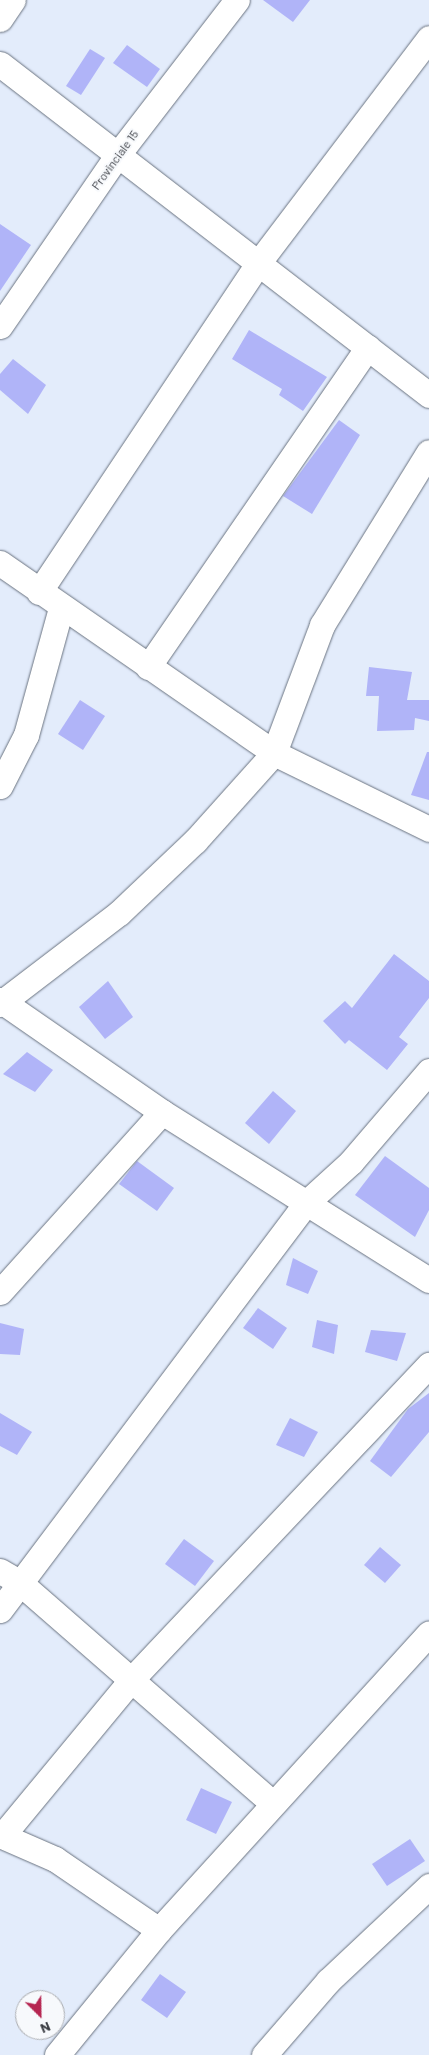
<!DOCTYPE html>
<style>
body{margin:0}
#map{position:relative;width:429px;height:2055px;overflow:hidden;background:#e3ecfb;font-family:Barlow,sans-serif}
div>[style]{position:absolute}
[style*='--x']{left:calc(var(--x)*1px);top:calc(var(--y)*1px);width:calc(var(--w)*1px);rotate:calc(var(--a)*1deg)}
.building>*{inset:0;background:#b0b4f8}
.roads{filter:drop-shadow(0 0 1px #6a7380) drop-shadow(0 0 1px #6a7380)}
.minor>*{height:25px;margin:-12.5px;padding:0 12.5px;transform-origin:12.5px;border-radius:12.5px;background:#fff}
span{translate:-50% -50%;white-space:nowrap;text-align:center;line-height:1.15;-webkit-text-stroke:4px #f7f9fc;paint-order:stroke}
.street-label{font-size:12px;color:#383b41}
.north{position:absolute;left:15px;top:1990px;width:50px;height:50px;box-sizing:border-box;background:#f7f9fc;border:1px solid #abadb1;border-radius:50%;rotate:157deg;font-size:14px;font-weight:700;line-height:20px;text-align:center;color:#383b41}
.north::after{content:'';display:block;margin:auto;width:18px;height:22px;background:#b52551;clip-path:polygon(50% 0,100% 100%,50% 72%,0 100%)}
</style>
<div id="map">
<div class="building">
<div style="clip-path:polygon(263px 0,310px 0,293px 22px)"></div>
<div style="clip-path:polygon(127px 45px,160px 69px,147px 87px,113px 63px)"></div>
<div style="clip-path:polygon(90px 49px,105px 58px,81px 95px,66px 86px)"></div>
<div style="clip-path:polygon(0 224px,31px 245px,0 291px)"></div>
<div style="clip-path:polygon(249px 330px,327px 377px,303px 411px,279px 395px,282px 389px,232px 359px)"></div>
<div style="clip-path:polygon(13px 359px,46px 385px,28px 414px,0 390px,0 374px)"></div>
<div style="clip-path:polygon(339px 420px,360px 435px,312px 514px,283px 496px)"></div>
<div style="clip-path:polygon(369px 667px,412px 672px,407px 700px,429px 700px,429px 721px,415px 718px,414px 730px,377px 731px,379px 696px,366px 696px)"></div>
<div style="clip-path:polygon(80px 700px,105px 716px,83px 750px,58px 734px)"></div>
<div style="clip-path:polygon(427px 752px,429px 752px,429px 800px,411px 795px)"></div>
<div style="clip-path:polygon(394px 954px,429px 981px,429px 998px,399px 1037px,408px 1044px,387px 1070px,349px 1040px,345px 1044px,323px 1021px,345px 1001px,352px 1008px)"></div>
<div style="clip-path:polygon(108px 981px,133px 1017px,105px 1039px,79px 1007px)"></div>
<div style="clip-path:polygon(27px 1052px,53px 1070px,35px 1092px,3px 1074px)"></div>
<div style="clip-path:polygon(273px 1091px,296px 1111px,269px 1144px,245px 1123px)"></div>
<div style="clip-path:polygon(385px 1156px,429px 1188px,429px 1210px,415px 1237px,355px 1195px)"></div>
<div style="clip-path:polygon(137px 1161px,174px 1188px,157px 1211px,119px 1184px)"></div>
<div style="clip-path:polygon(293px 1258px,318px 1271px,308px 1294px,286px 1285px)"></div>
<div style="clip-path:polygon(258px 1308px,287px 1328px,273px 1349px,243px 1328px)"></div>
<div style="clip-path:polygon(317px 1320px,338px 1325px,334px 1354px,312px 1347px)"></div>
<div style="clip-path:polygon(0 1323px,24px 1329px,20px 1355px,0 1354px)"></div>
<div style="clip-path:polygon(371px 1330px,406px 1333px,397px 1361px,365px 1352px)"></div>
<div style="clip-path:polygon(429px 1393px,429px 1432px,391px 1477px,370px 1461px,408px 1409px)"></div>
<div style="clip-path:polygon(0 1413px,32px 1432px,17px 1455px,0 1446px)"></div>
<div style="clip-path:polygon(290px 1418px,318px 1432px,304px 1457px,276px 1445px)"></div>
<div style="clip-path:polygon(184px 1539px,214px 1561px,195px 1586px,165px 1564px)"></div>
<div style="clip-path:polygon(380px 1547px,401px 1565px,385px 1583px,364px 1565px)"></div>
<div style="clip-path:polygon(201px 1788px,232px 1802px,216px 1834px,186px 1820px)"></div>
<div style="clip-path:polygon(410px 1839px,425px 1861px,387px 1886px,372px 1864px)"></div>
<div style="clip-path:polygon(160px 1974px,186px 1992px,167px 2018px,141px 2000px)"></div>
</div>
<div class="roads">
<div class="minor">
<div style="--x:0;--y:19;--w:23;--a:-56"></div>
<div style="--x:0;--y:64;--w:542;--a:37.65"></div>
<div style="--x:0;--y:326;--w:210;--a:-55.5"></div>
<div style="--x:119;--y:153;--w:193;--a:-52.4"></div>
<div style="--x:0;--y:563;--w:333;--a:34.7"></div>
<div style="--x:274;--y:753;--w:173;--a:26.1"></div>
<div style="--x:39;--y:592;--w:397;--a:-56.3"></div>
<div style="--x:259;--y:262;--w:281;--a:-52.8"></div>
<div style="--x:148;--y:667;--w:388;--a:-55.5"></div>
<div style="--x:0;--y:786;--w:57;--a:-63"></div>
<div style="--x:26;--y:735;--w:132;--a:-74.6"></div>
<div style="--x:0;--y:1000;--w:197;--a:34.7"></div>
<div style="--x:162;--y:1112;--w:315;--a:32.2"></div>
<div style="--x:0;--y:1004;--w:150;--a:-37.4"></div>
<div style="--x:119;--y:913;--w:105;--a:-43.5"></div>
<div style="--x:195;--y:841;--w:118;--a:-48.1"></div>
<div style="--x:274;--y:753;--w:137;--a:-69.4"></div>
<div style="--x:322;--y:625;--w:203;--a:-58.3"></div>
<div style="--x:0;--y:1292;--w:242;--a:-48"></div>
<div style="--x:0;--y:1571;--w:22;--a:30"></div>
<div style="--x:19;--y:1582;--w:336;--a:41.1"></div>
<div style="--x:0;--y:1610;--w:509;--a:-53.06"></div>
<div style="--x:306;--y:1203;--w:61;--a:-42.3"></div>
<div style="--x:351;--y:1162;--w:120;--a:-49.4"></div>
<div style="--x:0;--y:1835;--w:60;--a:23.6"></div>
<div style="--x:55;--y:1859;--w:126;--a:34.3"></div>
<div style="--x:2;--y:1836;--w:202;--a:-50.4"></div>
<div style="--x:131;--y:1680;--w:434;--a:-46.6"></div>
<div style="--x:57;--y:2055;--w:161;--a:-50.8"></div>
<div style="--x:159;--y:1930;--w:401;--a:-47.7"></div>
<div style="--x:264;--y:2055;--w:98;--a:-49.1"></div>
<div style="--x:328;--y:1981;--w:139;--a:-43.2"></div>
</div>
</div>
<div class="street-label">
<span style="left:115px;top:160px;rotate:-54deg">Provinciale 15</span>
</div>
<div class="north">N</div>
</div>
